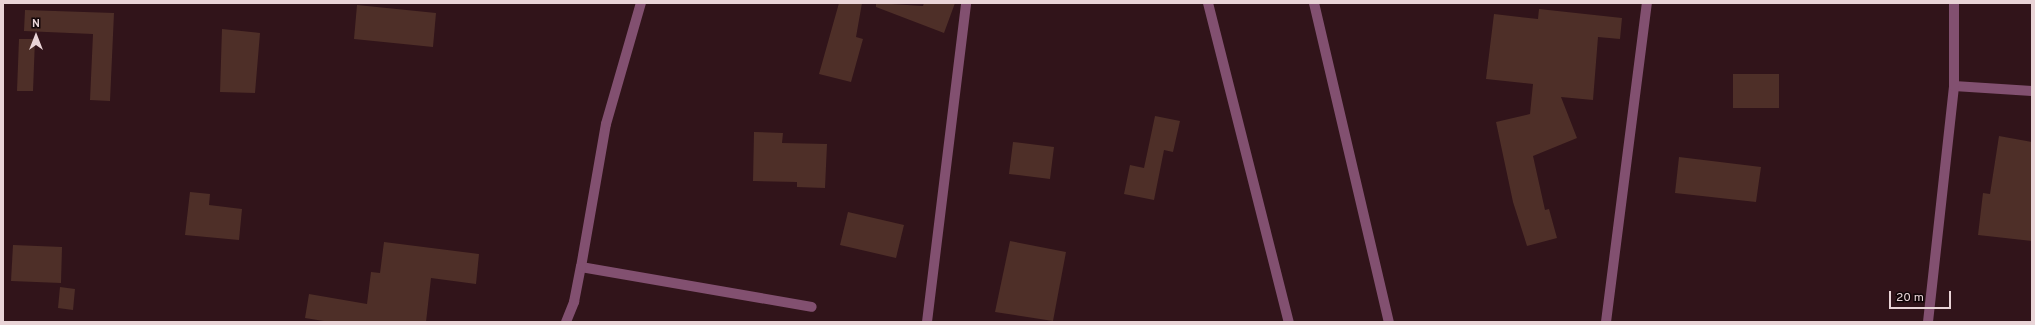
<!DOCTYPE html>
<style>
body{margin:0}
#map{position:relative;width:2035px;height:325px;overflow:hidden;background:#31141a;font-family:Overpass,sans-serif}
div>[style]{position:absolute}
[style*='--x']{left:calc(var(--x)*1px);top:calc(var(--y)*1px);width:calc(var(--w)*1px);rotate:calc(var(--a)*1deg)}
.building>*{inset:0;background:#4e2f28}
.minor>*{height:10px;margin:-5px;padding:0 5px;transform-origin:5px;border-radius:5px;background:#825070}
span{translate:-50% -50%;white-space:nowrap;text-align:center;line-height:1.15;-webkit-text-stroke:3.5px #110507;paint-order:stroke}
.frame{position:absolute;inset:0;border:4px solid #e9d4d7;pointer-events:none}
.north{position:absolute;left:16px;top:16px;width:40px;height:40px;-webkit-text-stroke:3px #110507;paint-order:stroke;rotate:0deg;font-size:11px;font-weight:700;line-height:16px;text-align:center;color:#e9d4d7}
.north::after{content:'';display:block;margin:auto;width:14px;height:18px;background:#e9d4d7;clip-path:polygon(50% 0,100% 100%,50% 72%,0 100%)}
.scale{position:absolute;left:1889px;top:291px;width:62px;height:18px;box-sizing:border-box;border:2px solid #e9d4d7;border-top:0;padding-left:5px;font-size:12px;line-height:14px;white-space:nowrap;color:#e9d4d7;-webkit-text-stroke:3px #110507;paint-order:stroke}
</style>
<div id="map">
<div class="building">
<div style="clip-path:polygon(839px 3px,862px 3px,856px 37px,863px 39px,851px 82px,819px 74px)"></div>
<div style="clip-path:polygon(876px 3px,923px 6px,924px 3px,955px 3px,944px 33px,876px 7px)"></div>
<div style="clip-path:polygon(357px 5px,436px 13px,433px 47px,354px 39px)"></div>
<div style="clip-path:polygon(1539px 9px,1622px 18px,1620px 39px,1598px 37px,1593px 100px,1561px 97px,1577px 138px,1533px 156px,1545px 210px,1549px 209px,1557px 238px,1527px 246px,1513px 202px,1496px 122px,1530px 114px,1533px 84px,1486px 79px,1494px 14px,1538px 19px)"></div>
<div style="clip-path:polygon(25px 10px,114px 13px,110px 101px,90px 100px,93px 34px,24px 31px)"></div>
<div style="clip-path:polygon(222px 29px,260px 33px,255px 93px,220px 92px)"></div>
<div style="clip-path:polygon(19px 39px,35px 39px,33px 91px,17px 91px)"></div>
<div style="clip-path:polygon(1733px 74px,1779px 74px,1779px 108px,1733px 108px)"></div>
<div style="clip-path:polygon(1155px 116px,1180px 121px,1173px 152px,1164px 150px,1154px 200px,1124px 194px,1130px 165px,1144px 168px)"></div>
<div style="clip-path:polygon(754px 132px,783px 133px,782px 143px,827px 144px,825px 188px,797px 187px,797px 182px,753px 181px)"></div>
<div style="clip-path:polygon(1999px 136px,2032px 142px,2032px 241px,1978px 235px,1983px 193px,1990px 194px)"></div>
<div style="clip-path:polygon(1013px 142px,1054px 147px,1050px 179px,1009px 174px)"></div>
<div style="clip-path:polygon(1679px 157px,1761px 167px,1756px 202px,1675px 193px)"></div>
<div style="clip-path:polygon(190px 192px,210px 194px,209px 205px,242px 209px,239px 240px,185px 235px)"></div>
<div style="clip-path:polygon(848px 212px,904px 225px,896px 258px,840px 245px)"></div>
<div style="clip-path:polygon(1010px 241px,1066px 252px,1053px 321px,995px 312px)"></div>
<div style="clip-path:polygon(384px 242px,479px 254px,476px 284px,431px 278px,426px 322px,330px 322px,305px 318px,309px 294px,367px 304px,371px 272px,380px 273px)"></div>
<div style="clip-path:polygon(13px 245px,62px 247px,61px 283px,11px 281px)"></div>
<div style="clip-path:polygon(60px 287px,75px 289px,73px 310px,58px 308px)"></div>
</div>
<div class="minor">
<div style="--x:1208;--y:3;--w:329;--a:75.8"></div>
<div style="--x:1314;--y:3;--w:328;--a:76.8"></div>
<div style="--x:1954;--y:86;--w:78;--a:3.7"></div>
<div style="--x:581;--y:267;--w:234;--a:9.8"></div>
<div style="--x:566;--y:322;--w:22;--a:-68"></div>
<div style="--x:574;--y:302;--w:36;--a:-79"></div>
<div style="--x:581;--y:267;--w:145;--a:-80.1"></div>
<div style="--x:606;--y:124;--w:126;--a:-73.9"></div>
<div style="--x:927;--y:322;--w:321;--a:-83"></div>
<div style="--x:1606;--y:322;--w:322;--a:-82.7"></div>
<div style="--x:1928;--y:322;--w:237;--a:-83.7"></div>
<div style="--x:1954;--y:86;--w:83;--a:-90"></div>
</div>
<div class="frame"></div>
<div class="north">N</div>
<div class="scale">20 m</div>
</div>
